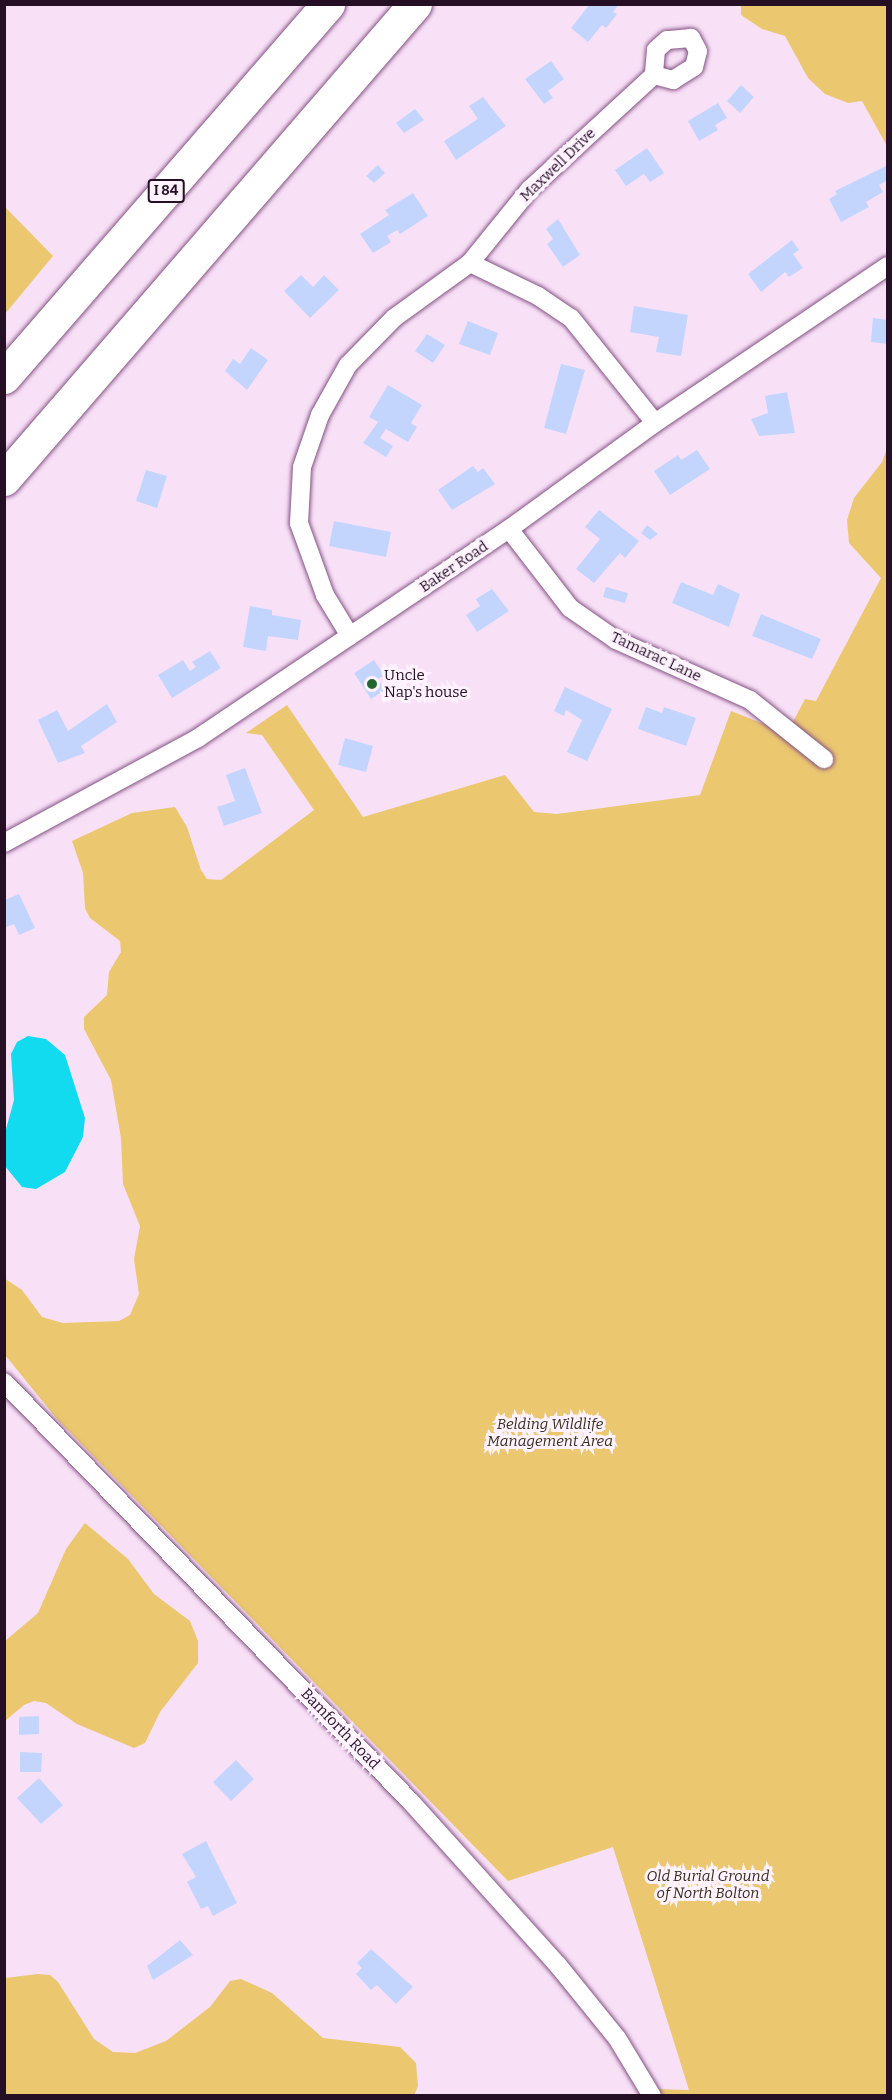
<!DOCTYPE html>
<style>
body{margin:0}
#map{position:relative;width:892px;height:2100px;overflow:hidden;background:#f8e1f7;font-family:Bitter,serif}
div>[style]{position:absolute}
[style*='--x']{left:calc(var(--x)*1px);top:calc(var(--y)*1px);width:calc(var(--w)*1px);rotate:calc(var(--a)*1deg)}
.green>*{inset:0;background:#ebc770}
.water>*{inset:0;background:#12daef}
.building>*{inset:0;background:#c4d5fd}
.roads{filter:drop-shadow(0 0 2px #845183) drop-shadow(0 0 2px #845183)}
.minor>*{height:18px;margin:-9px;padding:0 9px;transform-origin:9px;border-radius:9px;background:#fff}
.motorway>*{height:33px;margin:-16.5px;padding:0 16.5px;transform-origin:16.5px;border-radius:16.5px;background:#fff}
.dots>*{width:16px;height:16px;translate:-50% -50%;box-sizing:border-box;border:3px solid #fef2fe;border-radius:50%}
span{translate:-50% -50%;white-space:nowrap;text-align:center;line-height:1.15;-webkit-text-stroke:6px #fef2fe;paint-order:stroke}
.shield-label span{padding:2px 4px;background:#fef2fe;border:2px solid;border-radius:4px;-webkit-text-stroke-width:0}
.shield-label{font-size:14px;color:#240f24;font-weight:700}
.street-label{font-size:15px;color:#240f24}
.poi-label{font-size:15px;color:#240f24}
.left{translate:0 -50%;text-align:left}
.park-label{font-size:15px;color:#38301d;font-style:italic}
.frame{position:absolute;inset:0;border:6px solid #240f24;pointer-events:none}
</style>
<div id="map">
<div class="green">
<div style="clip-path:polygon(741px 5px,887px 5px,887px 146px,862px 101px,848px 103px,825px 94px,808px 78px,785px 36px,762px 29px,741px 15px)"></div>
<div style="clip-path:polygon(5px 207px,53px 256px,5px 314px)"></div>
<div style="clip-path:polygon(887px 448px,887px 2095px,637px 2095px,653px 2089px,689px 2090px,613px 1847px,508px 1881px,57px 1419px,5px 1355px,4px 1278px,22px 1290px,42px 1317px,63px 1323px,119px 1321px,130px 1315px,139px 1294px,134px 1259px,140px 1226px,123px 1184px,121px 1138px,111px 1080px,84px 1029px,84px 1017px,107px 995px,109px 972px,121px 952px,120px 941px,90px 918px,85px 908px,83px 873px,72px 841px,132px 813px,175px 807px,187px 827px,201px 870px,207px 879px,221px 880px,314px 810px,262px 735px,246px 733px,287px 705px,363px 817px,505px 775px,534px 812px,557px 814px,700px 795px,731px 711px,787px 733px,805px 699px,816px 701px,881px 578px,849px 543px,847px 520px,854px 498px,882px 462px)"></div>
<div style="clip-path:polygon(85px 1523px,128px 1559px,154px 1594px,190px 1621px,198px 1641px,198px 1663px,160px 1712px,145px 1743px,134px 1748px,77px 1724px,46px 1703px,34px 1701px,24px 1705px,5px 1721px,5px 1641px,38px 1613px,66px 1549px)"></div>
<div style="clip-path:polygon(38px 1974px,50px 1975px,58px 1982px,94px 2039px,113px 2052px,135px 2053px,166px 2041px,210px 2007px,230px 1981px,241px 1979px,272px 1993px,323px 2038px,400px 2047px,416px 2063px,418px 2086px,414px 2096px,5px 2095px,5px 1978px)"></div>
</div>
<div class="water">
<div style="clip-path:polygon(28px 1036px,46px 1039px,65px 1055px,85px 1118px,83px 1137px,65px 1172px,36px 1189px,22px 1187px,5px 1166px,5px 1133px,14px 1100px,11px 1054px,17px 1042px)"></div>
</div>
<div class="building">
<div style="clip-path:polygon(590px 4px,619px 4px,613px 12px,617px 14px,606px 28px,602px 25px,588px 42px,571px 28px)"></div>
<div style="clip-path:polygon(551px 61px,564px 79px,548px 91px,553px 98px,544px 104px,525px 79px)"></div>
<div style="clip-path:polygon(741px 85px,754px 97px,740px 113px,727px 101px)"></div>
<div style="clip-path:polygon(483px 97px,506px 126px,456px 160px,444px 141px,478px 119px,469px 106px)"></div>
<div style="clip-path:polygon(718px 103px,727px 118px,715px 125px,718px 130px,699px 141px,688px 121px)"></div>
<div style="clip-path:polygon(415px 109px,424px 120px,404px 133px,396px 123px)"></div>
<div style="clip-path:polygon(647px 148px,664px 173px,650px 182px,644px 174px,626px 186px,615px 170px)"></div>
<div style="clip-path:polygon(378px 165px,385px 173px,374px 183px,366px 176px)"></div>
<div style="clip-path:polygon(886px 166px,888px 180px,879px 185px,883px 192px,866px 202px,869px 207px,841px 222px,829px 199px,837px 194px,835px 191px)"></div>
<div style="clip-path:polygon(413px 193px,428px 216px,400px 234px,397px 230px,387px 236px,391px 242px,373px 253px,360px 234px,389px 215px,385px 210px)"></div>
<div style="clip-path:polygon(558px 219px,580px 255px,563px 267px,547px 244px,553px 239px,546px 229px)"></div>
<div style="clip-path:polygon(792px 240px,799px 250px,793px 254px,803px 268px,789px 277px,785px 272px,761px 292px,748px 274px)"></div>
<div style="clip-path:polygon(301px 275px,313px 287px,324px 275px,339px 290px,310px 318px,284px 291px)"></div>
<div style="clip-path:polygon(634px 306px,688px 315px,681px 356px,656px 352px,659px 337px,630px 332px)"></div>
<div style="clip-path:polygon(873px 318px,888px 320px,888px 344px,871px 342px)"></div>
<div style="clip-path:polygon(468px 321px,498px 333px,490px 355px,459px 344px)"></div>
<div style="clip-path:polygon(427px 334px,445px 345px,433px 363px,415px 351px)"></div>
<div style="clip-path:polygon(251px 348px,268px 360px,247px 390px,225px 371px,233px 359px,240px 364px)"></div>
<div style="clip-path:polygon(561px 364px,585px 370px,566px 434px,544px 428px)"></div>
<div style="clip-path:polygon(388px 385px,422px 405px,411px 423px,417px 427px,408px 442px,386px 429px,380px 438px,393px 446px,386px 457px,363px 443px,378px 422px,369px 417px)"></div>
<div style="clip-path:polygon(787px 392px,795px 433px,759px 436px,751px 419px,768px 413px,765px 396px)"></div>
<div style="clip-path:polygon(697px 450px,710px 469px,670px 495px,654px 471px,678px 455px,681px 460px)"></div>
<div style="clip-path:polygon(473px 466px,478px 472px,483px 468px,495px 484px,452px 510px,438px 490px)"></div>
<div style="clip-path:polygon(146px 470px,167px 476px,157px 508px,136px 501px)"></div>
<div style="clip-path:polygon(599px 510px,639px 541px,625px 558px,620px 553px,594px 583px,576px 569px,600px 539px,585px 527px)"></div>
<div style="clip-path:polygon(334px 521px,391px 532px,386px 557px,329px 546px)"></div>
<div style="clip-path:polygon(647px 525px,658px 534px,650px 540px,641px 533px)"></div>
<div style="clip-path:polygon(681px 582px,713px 595px,718px 584px,740px 594px,729px 627px,672px 603px)"></div>
<div style="clip-path:polygon(606px 587px,628px 593px,625px 603px,603px 597px)"></div>
<div style="clip-path:polygon(492px 589px,509px 611px,477px 632px,466px 615px,480px 606px,476px 599px)"></div>
<div style="clip-path:polygon(250px 606px,272px 610px,272px 615px,301px 620px,298px 640px,268px 636px,266px 651px,243px 647px)"></div>
<div style="clip-path:polygon(761px 614px,821px 639px,812px 659px,752px 636px)"></div>
<div style="clip-path:polygon(210px 651px,221px 668px,172px 698px,158px 675px,183px 660px,190px 671px,196px 667px,192px 662px)"></div>
<div style="clip-path:polygon(374px 660px,384px 675px,378px 679px,385px 690px,371px 699px,354px 673px)"></div>
<div style="clip-path:polygon(565px 687px,612px 709px,587px 761px,567px 752px,582px 720px,566px 710px,564px 716px,554px 711px)"></div>
<div style="clip-path:polygon(107px 704px,117px 722px,81px 746px,85px 753px,58px 763px,38px 720px,57px 710px,68px 731px)"></div>
<div style="clip-path:polygon(646px 707px,662px 713px,664px 707px,696px 718px,686px 746px,638px 729px)"></div>
<div style="clip-path:polygon(345px 738px,373px 746px,366px 772px,338px 765px)"></div>
<div style="clip-path:polygon(245px 768px,262px 813px,224px 826px,217px 807px,235px 801px,226px 775px)"></div>
<div style="clip-path:polygon(19px 894px,35px 928px,19px 935px,14px 924px,4px 928px,5px 900px)"></div>
<div style="clip-path:polygon(39px 1716px,39px 1734px,19px 1735px,19px 1717px)"></div>
<div style="clip-path:polygon(20px 1752px,42px 1753px,41px 1772px,20px 1772px)"></div>
<div style="clip-path:polygon(236px 1760px,254px 1779px,231px 1801px,213px 1782px)"></div>
<div style="clip-path:polygon(39px 1778px,63px 1805px,41px 1824px,17px 1798px)"></div>
<div style="clip-path:polygon(206px 1841px,237px 1903px,213px 1916px,208px 1906px,201px 1909px,187px 1882px,196px 1877px,182px 1854px)"></div>
<div style="clip-path:polygon(180px 1940px,193px 1955px,153px 1980px,147px 1966px)"></div>
<div style="clip-path:polygon(371px 1949px,413px 1987px,396px 2004px,377px 1985px,371px 1990px,356px 1974px,362px 1968px,357px 1963px)"></div>
</div>
<div class="roads">
<div class="minor">
<div style="--x:470;--y:263;--w:76;--a:25.9"></div>
<div style="--x:538;--y:296;--w:40;--a:34"></div>
<div style="--x:571;--y:318;--w:134;--a:51.3"></div>
<div style="--x:509;--y:529;--w:100;--a:52.3"></div>
<div style="--x:570;--y:608;--w:56;--a:34.8"></div>
<div style="--x:616;--y:640;--w:147;--a:24.1"></div>
<div style="--x:750;--y:700;--w:95;--a:38.6"></div>
<div style="--x:350;--y:636;--w:48;--a:-121.4"></div>
<div style="--x:325;--y:595;--w:77;--a:-109.9"></div>
<div style="--x:299;--y:523;--w:56;--a:-86.9"></div>
<div style="--x:302;--y:467;--w:55;--a:-70.9"></div>
<div style="--x:320;--y:415;--w:57;--a:-60.8"></div>
<div style="--x:348;--y:365;--w:66;--a:-45.6"></div>
<div style="--x:394;--y:318;--w:94;--a:-35.9"></div>
<div style="--x:470;--y:263;--w:95;--a:-51"></div>
<div style="--x:530;--y:189;--w:168;--a:-42.6"></div>
<div style="--x:654;--y:75;--w:20;--a:15"></div>
<div style="--x:673;--y:80;--w:25;--a:-32"></div>
<div style="--x:694;--y:67;--w:16;--a:-76"></div>
<div style="--x:698;--y:51;--w:15;--a:-118"></div>
<div style="--x:691;--y:38;--w:24;--a:175"></div>
<div style="--x:667;--y:40;--w:15;--a:138"></div>
<div style="--x:656;--y:50;--w:25;--a:95"></div>
<div style="--x:4;--y:843;--w:221;--a:-28.4"></div>
<div style="--x:198;--y:738;--w:375;--a:-33.9"></div>
<div style="--x:509;--y:529;--w:180;--a:-36"></div>
<div style="--x:655;--y:423;--w:281;--a:-34"></div>
<div style="--x:4;--y:1382;--w:585;--a:45.9"></div>
<div style="--x:411;--y:1802;--w:218;--a:48"></div>
<div style="--x:557;--y:1964;--w:95;--a:51"></div>
<div style="--x:617;--y:2038;--w:68;--a:58.9"></div>
</div>
<div class="motorway">
<div style="--x:4;--y:377;--w:494;--a:-49"></div>
<div style="--x:4;--y:479;--w:628;--a:-49.13"></div>
</div>
</div>
<div class="dots">
<div style="left:372px;top:684px;background:#246630"></div>
</div>
<div class="shield-label">
<span style="left:166px;top:191px">I 84</span>
</div>
<div class="street-label">
<span style="left:558px;top:165px;rotate:-44deg">Maxwell Drive</span>
<span style="left:454px;top:567px;rotate:-34deg">Baker Road</span>
<span style="left:656px;top:657px;rotate:25deg">Tamarac Lane</span>
<span style="left:340px;top:1729px;rotate:46deg">Bamforth Road</span>
</div>
<div class="poi-label">
<span class="left" style="left:384px;top:684px">Uncle<br>Nap's house</span>
</div>
<div class="park-label">
<span style="left:550px;top:1433px">Belding Wildlife<br>Management Area</span>
<span style="left:708px;top:1885px">Old Burial Ground<br>of North Bolton</span>
</div>
<div class="frame"></div>
</div>
